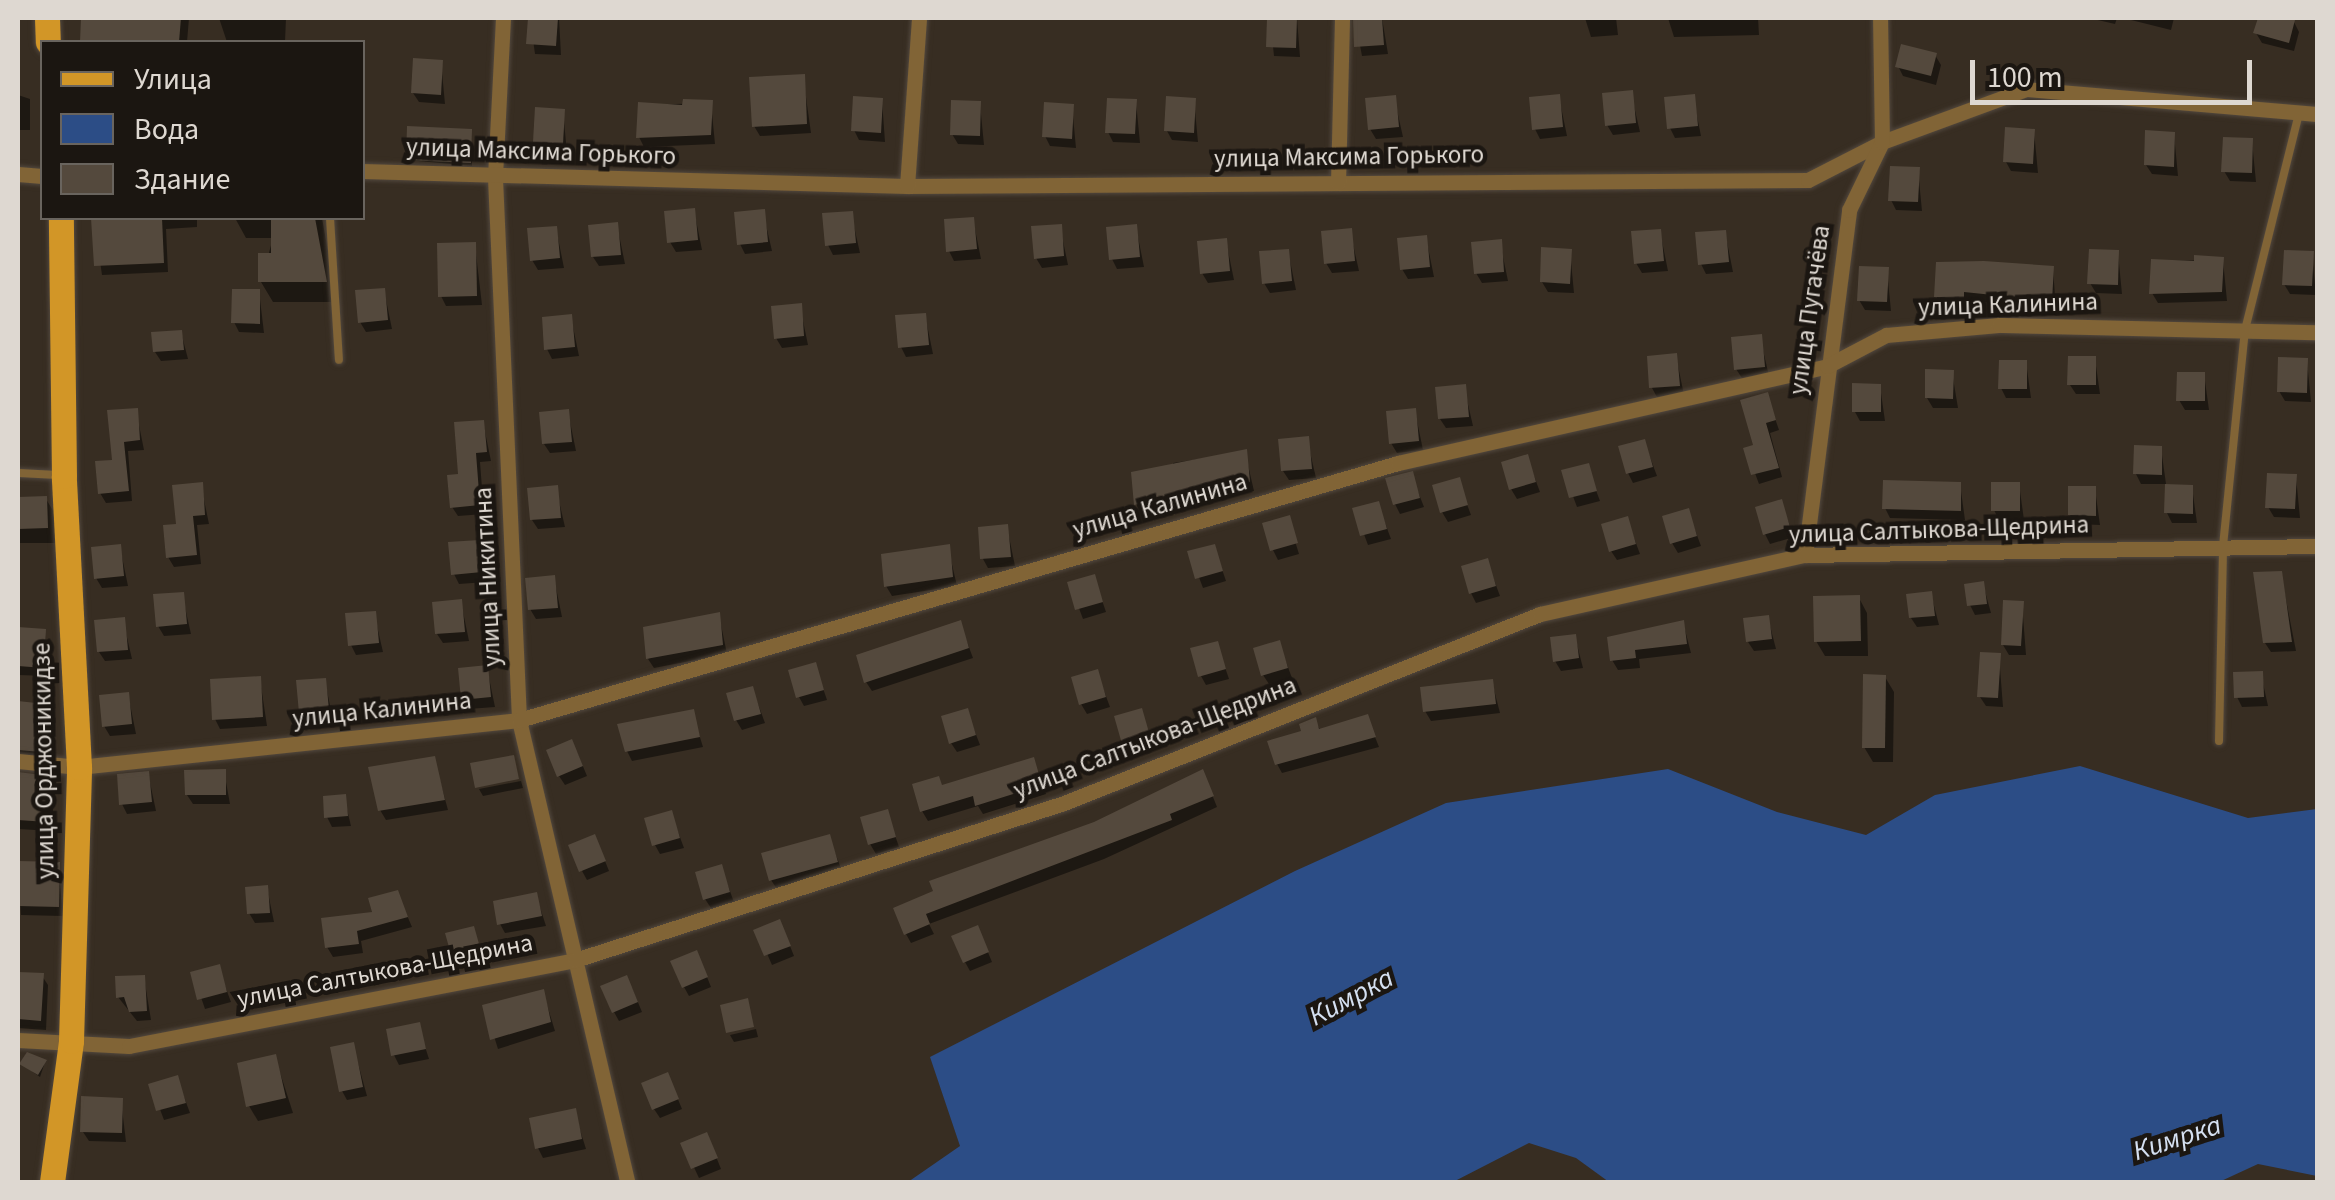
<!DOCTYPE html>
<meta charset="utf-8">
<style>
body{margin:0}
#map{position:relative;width:2335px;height:1200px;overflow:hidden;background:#372d22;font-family:"Source Sans 3",sans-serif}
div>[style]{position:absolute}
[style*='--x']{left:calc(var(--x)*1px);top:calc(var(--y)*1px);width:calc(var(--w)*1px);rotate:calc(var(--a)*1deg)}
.water>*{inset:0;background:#2c4d86}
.shadow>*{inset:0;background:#0007}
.building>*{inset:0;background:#54493d}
.roads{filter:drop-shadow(0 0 2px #52483e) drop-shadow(0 0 2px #52483e)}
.service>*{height:8px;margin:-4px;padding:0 4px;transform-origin:4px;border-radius:4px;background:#816436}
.minor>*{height:15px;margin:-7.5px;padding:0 7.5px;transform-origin:7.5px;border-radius:7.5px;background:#816436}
.primary>*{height:25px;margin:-12.5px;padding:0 12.5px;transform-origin:12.5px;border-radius:12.5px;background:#d29627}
span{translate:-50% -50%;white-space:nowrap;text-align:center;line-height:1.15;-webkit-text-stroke:9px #1b1611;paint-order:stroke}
.street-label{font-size:25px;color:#ded8d1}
.water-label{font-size:28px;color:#d5e0f1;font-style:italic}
.frame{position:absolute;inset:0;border:20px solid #ded8d1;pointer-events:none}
.legend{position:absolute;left:40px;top:40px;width:325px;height:180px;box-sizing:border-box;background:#1b1611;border:2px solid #69645e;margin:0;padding:12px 18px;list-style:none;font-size:30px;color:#ded8d1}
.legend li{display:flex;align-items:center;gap:20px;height:50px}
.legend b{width:50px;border:2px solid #69645e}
.scale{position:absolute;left:1970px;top:60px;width:282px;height:45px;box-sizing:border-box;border:5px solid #ded8d1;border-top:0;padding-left:12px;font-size:30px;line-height:35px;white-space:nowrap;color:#ded8d1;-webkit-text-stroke:8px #1b1611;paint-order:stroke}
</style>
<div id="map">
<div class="water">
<div style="clip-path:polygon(2080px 766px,2248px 818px,2317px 809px,2317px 1176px,2258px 1164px,2219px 1182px,1609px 1182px,1576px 1158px,1529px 1143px,1453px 1182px,908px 1182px,960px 1146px,930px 1057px,1295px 871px,1446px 803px,1668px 769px,1777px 812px,1866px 835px,1935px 795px)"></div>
</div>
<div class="shadow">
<div style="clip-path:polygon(84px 18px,189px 18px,187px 42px,82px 42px)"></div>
<div style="clip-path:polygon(219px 18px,286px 18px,285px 42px,227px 42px)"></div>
<div style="clip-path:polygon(530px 18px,559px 18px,561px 55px,535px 54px)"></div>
<div style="clip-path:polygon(1270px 18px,1297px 18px,1300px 57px,1274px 56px)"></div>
<div style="clip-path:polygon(1355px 18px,1382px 18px,1388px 54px,1362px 56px)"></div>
<div style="clip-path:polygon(1585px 18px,1616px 18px,1618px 35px,1591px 37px)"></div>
<div style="clip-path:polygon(1668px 18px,1758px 18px,1759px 35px,1674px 37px)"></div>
<div style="clip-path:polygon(2089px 18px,2117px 18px,2115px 24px)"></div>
<div style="clip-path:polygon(2123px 18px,2174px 18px,2171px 30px)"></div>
<div style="clip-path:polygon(2260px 18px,2294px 22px,2299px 32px,2294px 51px,2262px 43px,2256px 33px)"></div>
<div style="clip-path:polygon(1935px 55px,1941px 65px,1936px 85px,1903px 76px,1898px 66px)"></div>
<div style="clip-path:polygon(441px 62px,445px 104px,419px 102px,413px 93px)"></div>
<div style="clip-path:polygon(803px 76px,811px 133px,760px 136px,754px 126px)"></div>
<div style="clip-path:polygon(1631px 93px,1640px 132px,1613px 135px,1607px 125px)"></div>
<div style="clip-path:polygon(18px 95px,30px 99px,30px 130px,18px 130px)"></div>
<div style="clip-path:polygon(1693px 96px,1701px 136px,1675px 138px,1670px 128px)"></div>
<div style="clip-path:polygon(1394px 97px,1403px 137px,1376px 139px,1370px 129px)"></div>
<div style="clip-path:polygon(1559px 97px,1567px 136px,1540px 139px,1535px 129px)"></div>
<div style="clip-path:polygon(882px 100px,885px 142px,859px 140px,854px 130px)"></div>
<div style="clip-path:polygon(1194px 100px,1198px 142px,1172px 140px,1167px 131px)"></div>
<div style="clip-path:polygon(1136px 102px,1140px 143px,1113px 142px,1108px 132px)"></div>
<div style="clip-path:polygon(711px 103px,715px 144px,644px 147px,639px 137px,640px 105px)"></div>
<div style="clip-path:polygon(980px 104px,984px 145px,958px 144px,952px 134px)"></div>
<div style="clip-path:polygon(1072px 106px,1076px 148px,1050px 146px,1045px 136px)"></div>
<div style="clip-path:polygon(563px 111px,567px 153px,541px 151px,535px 142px)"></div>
<div style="clip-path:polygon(471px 131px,472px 166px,408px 160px)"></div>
<div style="clip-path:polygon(2034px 131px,2038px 173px,2011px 171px,2006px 162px)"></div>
<div style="clip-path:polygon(2174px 134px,2178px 176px,2152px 174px,2146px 165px)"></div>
<div style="clip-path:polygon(2252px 141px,2256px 182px,2230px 181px,2224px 171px)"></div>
<div style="clip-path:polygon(1918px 170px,1922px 211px,1896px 210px,1891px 200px)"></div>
<div style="clip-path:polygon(694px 210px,702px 250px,676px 252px,670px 242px)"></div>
<div style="clip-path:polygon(763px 212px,772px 251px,745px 254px,740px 244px)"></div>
<div style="clip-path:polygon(851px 213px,860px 253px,833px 255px,828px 245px)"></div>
<div style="clip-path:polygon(94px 218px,197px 218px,197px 227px,166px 229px,168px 272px,102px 275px)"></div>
<div style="clip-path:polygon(235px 218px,322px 218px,337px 302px,273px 302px,261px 282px,273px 238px,246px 238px)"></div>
<div style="clip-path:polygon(973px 219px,981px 259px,954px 261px,949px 251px)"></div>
<div style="clip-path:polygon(617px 225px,625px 264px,599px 266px,593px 257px)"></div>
<div style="clip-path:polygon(1060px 226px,1068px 265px,1042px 268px,1036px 258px)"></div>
<div style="clip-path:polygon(1136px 227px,1144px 267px,1117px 269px,1112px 259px)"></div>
<div style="clip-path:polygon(556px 228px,564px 268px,538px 270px,532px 260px)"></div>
<div style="clip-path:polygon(1350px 231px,1359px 271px,1332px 273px,1326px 263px)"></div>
<div style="clip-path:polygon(1660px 231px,1668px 271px,1642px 273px,1636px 263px)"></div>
<div style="clip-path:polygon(1725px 232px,1733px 272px,1706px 274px,1701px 264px)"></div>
<div style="clip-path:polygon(1426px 237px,1434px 277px,1408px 279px,1402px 269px)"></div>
<div style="clip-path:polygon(1226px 241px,1234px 280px,1208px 283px,1202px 273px)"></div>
<div style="clip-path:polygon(1500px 242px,1508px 281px,1482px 283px,1476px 273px)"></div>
<div style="clip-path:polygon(475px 245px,482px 305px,446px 306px,441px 296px)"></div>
<div style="clip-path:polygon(1288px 251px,1296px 290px,1270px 293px,1264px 283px)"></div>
<div style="clip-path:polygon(1570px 251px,1574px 293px,1548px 292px,1542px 282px)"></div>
<div style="clip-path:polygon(2118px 253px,2122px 294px,2096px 293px,2090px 283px)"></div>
<div style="clip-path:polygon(2312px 254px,2316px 295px,2290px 294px,2284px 284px)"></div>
<div style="clip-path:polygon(2223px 260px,2227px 301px,2158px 303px,2152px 293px,2154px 261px)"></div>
<div style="clip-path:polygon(2053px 268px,2056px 310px,1968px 300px,1968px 307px,1942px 306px,1936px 296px)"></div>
<div style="clip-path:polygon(1887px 270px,1891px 311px,1865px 310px,1859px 300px)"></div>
<div style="clip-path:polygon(384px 290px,392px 329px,366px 332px,360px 322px)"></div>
<div style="clip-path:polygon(259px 291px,264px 333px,239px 332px,234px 322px)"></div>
<div style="clip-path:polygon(800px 306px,808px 345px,782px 348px,776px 338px)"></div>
<div style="clip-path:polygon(925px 315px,933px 354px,906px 357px,901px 347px)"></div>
<div style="clip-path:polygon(571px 317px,579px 356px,552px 359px,547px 349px)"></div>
<div style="clip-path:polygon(181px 332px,188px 359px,161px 361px,155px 352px)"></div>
<div style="clip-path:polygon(1760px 337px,1769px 376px,1742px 378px,1736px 369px)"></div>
<div style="clip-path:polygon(1676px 356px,1684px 395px,1657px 397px,1652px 388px)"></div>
<div style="clip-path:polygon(2095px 359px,2100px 394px,2076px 394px,2070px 385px)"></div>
<div style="clip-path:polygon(2307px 361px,2311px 402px,2285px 401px,2279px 391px)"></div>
<div style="clip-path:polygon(2026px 362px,2031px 398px,2006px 398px,2001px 388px)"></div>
<div style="clip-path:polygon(1952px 372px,1958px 408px,1933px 408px,1927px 398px)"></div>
<div style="clip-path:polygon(2204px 374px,2209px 410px,2185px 410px,2179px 400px)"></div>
<div style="clip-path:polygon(1880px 386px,1885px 421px,1860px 421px,1855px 412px)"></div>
<div style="clip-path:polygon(1464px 387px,1473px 426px,1446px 428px,1440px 419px)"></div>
<div style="clip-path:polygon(1767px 395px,1779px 430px,1770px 433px,1782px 477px,1759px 484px,1746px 449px,1756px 447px)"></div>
<div style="clip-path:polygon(136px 410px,144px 450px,128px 451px,132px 501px,106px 503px,100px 493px)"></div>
<div style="clip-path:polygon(1415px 411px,1423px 450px,1397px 453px,1391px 443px)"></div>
<div style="clip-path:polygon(568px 412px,576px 451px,550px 453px,544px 444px)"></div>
<div style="clip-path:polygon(483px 422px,491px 461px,480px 462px,484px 514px,458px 516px,452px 507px)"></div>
<div style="clip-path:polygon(1307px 439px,1316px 478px,1289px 480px,1283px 471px)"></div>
<div style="clip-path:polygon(1644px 441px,1657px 476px,1633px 483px,1628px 473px)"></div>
<div style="clip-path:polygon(2161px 448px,2166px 484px,2141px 484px,2136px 474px)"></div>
<div style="clip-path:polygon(1245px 452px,1254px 491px,1142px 514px,1136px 504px,1174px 471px,1173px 463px)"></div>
<div style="clip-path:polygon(1527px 457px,1540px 492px,1517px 499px,1511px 489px)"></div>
<div style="clip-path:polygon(1587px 466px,1600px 501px,1577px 507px,1564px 472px)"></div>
<div style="clip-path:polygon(1411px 474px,1424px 507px,1400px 514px,1395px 504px)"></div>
<div style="clip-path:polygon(2296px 477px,2300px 518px,2274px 517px,2268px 507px)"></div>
<div style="clip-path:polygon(1458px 480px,1471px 515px,1448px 522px,1442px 512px)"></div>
<div style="clip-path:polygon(1960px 484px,1965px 520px,1890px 518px,1885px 508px)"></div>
<div style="clip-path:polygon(2019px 484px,2024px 520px,1999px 520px,1994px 510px)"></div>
<div style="clip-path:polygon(201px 485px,209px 524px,197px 525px,201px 564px,174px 567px,168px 557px,178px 526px)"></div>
<div style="clip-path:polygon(2192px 487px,2197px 523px,2172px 523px,2167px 513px)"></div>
<div style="clip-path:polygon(556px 488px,565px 527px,538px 529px,532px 520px)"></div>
<div style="clip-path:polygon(2095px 489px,2100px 525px,2076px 524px,2070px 515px)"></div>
<div style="clip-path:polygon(18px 499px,46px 499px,55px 514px,55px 543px,18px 543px)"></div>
<div style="clip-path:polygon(1781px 502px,1794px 537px,1770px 544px,1765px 534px)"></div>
<div style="clip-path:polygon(1378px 504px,1391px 539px,1368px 545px,1355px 510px)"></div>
<div style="clip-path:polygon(1688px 511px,1701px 546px,1678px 553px,1672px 543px)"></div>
<div style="clip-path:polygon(1627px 519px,1640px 554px,1617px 560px,1611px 551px)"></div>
<div style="clip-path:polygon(1290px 525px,1299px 554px,1278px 560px,1273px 550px)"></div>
<div style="clip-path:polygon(1007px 527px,1015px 566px,988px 568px,983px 559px)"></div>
<div style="clip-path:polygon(477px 542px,486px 582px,459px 584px,454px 574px)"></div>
<div style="clip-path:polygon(1214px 546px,1226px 581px,1203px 588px,1190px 553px)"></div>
<div style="clip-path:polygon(120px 547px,128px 586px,102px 588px,96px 578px)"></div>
<div style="clip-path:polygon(948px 547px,957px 586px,892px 596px,886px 586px)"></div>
<div style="clip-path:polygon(1487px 561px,1500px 596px,1476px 603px,1471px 593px)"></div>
<div style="clip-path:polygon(2281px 574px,2296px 651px,2271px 652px,2265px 643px)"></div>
<div style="clip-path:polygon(1094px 577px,1106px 612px,1083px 619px,1070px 584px)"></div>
<div style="clip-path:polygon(554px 578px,562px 617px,536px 619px,530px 609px)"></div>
<div style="clip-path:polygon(1983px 584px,1991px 613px,1975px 615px,1970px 605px)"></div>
<div style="clip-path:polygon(182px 594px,191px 634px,164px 636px,158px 626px)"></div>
<div style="clip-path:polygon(1931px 594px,1939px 625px,1917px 627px,1911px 618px)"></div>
<div style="clip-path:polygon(1859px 598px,1867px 613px,1868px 656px,1825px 656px,1816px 641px)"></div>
<div style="clip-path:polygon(461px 602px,469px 641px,443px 643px,437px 634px)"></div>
<div style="clip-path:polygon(2022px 603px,2026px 655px,2009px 655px,2003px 645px)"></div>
<div style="clip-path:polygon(374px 613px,383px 652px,356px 655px,351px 645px)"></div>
<div style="clip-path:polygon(719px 615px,727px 654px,654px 668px,648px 659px)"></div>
<div style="clip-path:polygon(1768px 618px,1776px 649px,1754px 651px,1748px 642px)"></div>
<div style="clip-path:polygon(123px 620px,132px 659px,105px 661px,99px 652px)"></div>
<div style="clip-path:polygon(1683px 622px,1691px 653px,1639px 659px,1640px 668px,1618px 670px,1612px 660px)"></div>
<div style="clip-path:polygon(960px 623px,973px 658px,872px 691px,866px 682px)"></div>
<div style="clip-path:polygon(18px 630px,45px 631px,48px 676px,18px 675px)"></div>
<div style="clip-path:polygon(1575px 637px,1583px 668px,1561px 671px,1555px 661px)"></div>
<div style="clip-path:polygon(1279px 643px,1292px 678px,1269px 684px,1263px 675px)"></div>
<div style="clip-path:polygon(1217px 644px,1229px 679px,1206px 685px,1201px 676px)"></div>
<div style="clip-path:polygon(1999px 655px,2003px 707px,1986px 706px,1980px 697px)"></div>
<div style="clip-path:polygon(815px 665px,827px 700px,804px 706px,799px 697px)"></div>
<div style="clip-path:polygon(487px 668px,495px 707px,469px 709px,463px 700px)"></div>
<div style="clip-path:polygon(1097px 672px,1110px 707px,1087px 714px,1081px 704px)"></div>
<div style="clip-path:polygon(2261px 674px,2268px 706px,2242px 707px,2237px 697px)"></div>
<div style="clip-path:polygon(1885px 677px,1894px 692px,1893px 762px,1873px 762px,1864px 747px)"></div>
<div style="clip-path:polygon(260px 679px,267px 726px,220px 729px,215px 719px)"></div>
<div style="clip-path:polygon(325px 681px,333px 720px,307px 722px,301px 712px)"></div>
<div style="clip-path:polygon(1492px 682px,1500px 713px,1431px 721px,1425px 711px)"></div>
<div style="clip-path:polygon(752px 688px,765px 723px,742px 730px,736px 720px)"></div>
<div style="clip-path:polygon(128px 694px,136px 734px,110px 736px,104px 726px)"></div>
<div style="clip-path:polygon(18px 703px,44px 706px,50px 716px,45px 761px,18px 763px)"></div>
<div style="clip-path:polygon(967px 711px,980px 745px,957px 752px,951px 743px)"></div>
<div style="clip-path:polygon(1141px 711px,1153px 746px,1130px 753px,1125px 743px)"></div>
<div style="clip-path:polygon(692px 712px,703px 747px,632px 761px,627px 751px)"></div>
<div style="clip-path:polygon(1367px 717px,1379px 747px,1282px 773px,1277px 764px,1314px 720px,1321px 731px)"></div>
<div style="clip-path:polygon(577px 752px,587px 776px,565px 785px,559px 776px)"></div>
<div style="clip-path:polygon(434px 759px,448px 810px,386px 820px,380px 810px)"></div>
<div style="clip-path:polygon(1033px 760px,1046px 794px,983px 814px,978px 806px,928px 821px,922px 811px,943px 788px)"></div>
<div style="clip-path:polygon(224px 771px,230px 804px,193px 804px,187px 795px)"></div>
<div style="clip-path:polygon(148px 773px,156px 811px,127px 814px,122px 804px)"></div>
<div style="clip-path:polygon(18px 775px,49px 778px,54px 788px,52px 831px,18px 829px)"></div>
<div style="clip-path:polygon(521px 781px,523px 788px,483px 796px,479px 789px)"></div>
<div style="clip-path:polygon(1207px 782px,1217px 807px,1104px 859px,929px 924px,934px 934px,911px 943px,906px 934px,896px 909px)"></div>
<div style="clip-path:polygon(344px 797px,351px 826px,332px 827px,327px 817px)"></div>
<div style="clip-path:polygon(887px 812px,899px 847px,876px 854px,870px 844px)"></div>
<div style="clip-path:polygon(671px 813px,684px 848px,660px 854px,655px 845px)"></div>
<div style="clip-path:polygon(829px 837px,842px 871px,777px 889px,771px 880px)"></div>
<div style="clip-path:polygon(599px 846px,609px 871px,587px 880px,582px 871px)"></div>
<div style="clip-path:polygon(18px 863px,58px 864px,63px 916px,21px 915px)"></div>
<div style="clip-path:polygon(721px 867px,734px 902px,711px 908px,705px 899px)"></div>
<div style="clip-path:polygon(267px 888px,274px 922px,255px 923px,249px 913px)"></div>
<div style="clip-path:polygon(397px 892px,412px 927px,361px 941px,363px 953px,333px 957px,327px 947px)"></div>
<div style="clip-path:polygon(536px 895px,546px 926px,505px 933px,500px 924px)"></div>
<div style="clip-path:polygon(472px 929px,484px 961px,460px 967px,449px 935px)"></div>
<div style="clip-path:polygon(757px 931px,784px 931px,794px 956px,772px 965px)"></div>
<div style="clip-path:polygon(982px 938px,992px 962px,970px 971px,965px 962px)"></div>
<div style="clip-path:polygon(701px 962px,711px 987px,689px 996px,684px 987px)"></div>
<div style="clip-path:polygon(218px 967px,231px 1002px,205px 1009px,193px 974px)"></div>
<div style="clip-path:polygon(18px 974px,42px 976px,48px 985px,46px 1030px,18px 1028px)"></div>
<div style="clip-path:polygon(144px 977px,151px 1020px,137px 1021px,118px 997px)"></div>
<div style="clip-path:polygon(632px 988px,642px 1012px,619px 1021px,614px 1012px)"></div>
<div style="clip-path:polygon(543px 992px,555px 1031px,498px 1049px,485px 1007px)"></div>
<div style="clip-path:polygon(418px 1025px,429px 1059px,399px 1065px,394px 1055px)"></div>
<div style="clip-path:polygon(756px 1029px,758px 1037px,734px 1042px,730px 1035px)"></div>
<div style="clip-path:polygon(353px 1045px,367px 1096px,347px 1100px,342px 1091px)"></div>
<div style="clip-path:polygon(275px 1057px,293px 1113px,258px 1121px,249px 1106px)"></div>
<div style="clip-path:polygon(45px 1062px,40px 1077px,22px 1064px)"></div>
<div style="clip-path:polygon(177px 1078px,190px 1113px,164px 1120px,151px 1085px)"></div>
<div style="clip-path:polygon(672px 1085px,682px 1109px,660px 1118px,654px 1109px)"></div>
<div style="clip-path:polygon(121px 1100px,126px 1142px,89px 1141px,83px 1132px)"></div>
<div style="clip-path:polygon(574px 1111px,586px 1149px,543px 1158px,538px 1148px)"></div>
<div style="clip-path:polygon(683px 1144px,711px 1144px,721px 1169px,699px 1178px)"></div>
</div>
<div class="building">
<div style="clip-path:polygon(81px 18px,181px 18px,179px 42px,80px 42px)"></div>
<div style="clip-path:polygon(528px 18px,558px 18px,556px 46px,526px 44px)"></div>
<div style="clip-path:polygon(1267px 18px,1297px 18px,1296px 48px,1266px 47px)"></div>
<div style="clip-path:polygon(1353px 18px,1382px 18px,1384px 45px,1354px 47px)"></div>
<div style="clip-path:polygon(2258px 18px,2295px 20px,2289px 43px,2253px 33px)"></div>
<div style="clip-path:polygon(1901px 44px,1937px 53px,1931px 76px,1895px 67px)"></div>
<div style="clip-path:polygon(413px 58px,443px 60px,441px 95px,411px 93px)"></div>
<div style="clip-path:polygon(805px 74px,807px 124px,752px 127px,749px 77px)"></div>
<div style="clip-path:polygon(1633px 90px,1636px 123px,1605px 126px,1602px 93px)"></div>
<div style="clip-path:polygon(1560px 94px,1563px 127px,1532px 130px,1529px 97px)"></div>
<div style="clip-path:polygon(1695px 94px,1698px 126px,1667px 129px,1664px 97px)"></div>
<div style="clip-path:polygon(1396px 95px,1399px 127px,1368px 130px,1365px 98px)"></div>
<div style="clip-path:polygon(853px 96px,883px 98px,881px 133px,851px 131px)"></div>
<div style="clip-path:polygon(1166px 96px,1196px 98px,1194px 133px,1164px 131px)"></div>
<div style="clip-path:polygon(1107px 98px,1137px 99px,1135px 134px,1105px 133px)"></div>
<div style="clip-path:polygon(683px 99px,713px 100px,711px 135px,636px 138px,638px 102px,682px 105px)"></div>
<div style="clip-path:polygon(951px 100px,981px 101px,980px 136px,950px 135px)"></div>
<div style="clip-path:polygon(1044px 102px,1074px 104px,1072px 139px,1042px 137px)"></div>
<div style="clip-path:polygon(535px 107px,565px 109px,563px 144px,533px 142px)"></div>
<div style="clip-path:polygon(407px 126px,472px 129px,471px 163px,406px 160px)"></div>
<div style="clip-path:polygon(2005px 127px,2035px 129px,2033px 164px,2003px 162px)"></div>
<div style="clip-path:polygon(2145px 130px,2175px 132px,2174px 167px,2144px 165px)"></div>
<div style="clip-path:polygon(2223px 137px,2253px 138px,2252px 173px,2221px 172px)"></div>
<div style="clip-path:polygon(1890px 166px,1920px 167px,1918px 202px,1888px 201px)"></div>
<div style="clip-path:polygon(695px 208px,698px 240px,667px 243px,664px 211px)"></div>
<div style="clip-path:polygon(765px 209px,768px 242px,737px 245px,734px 212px)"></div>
<div style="clip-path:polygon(853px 211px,856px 243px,825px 246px,822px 213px)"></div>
<div style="clip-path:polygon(974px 217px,977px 249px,946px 252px,944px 219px)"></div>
<div style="clip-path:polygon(91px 218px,162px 218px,164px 263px,94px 266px)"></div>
<div style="clip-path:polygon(271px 218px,315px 218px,327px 282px,258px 282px,258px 253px,271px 253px)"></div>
<div style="clip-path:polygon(618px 222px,621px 255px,591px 257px,588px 225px)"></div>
<div style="clip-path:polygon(1062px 224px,1064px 256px,1034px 259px,1031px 226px)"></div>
<div style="clip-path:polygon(1137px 224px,1140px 257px,1109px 260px,1106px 227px)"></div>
<div style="clip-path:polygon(557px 226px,560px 258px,530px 261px,527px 228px)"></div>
<div style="clip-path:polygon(1352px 228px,1355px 261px,1324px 264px,1321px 231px)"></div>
<div style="clip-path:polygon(1661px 229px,1664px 261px,1634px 264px,1631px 231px)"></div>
<div style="clip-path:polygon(1726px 230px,1729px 262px,1698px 265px,1695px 232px)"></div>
<div style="clip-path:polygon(1427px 235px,1430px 267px,1400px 270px,1397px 238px)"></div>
<div style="clip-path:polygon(1227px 238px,1230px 271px,1200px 274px,1197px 241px)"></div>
<div style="clip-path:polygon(1502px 239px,1504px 272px,1474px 274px,1471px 242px)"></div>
<div style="clip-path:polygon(476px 242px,477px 296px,438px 297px,437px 243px)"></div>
<div style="clip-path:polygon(1541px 247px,1572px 249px,1570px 284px,1540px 282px)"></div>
<div style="clip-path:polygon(1289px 249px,1292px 281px,1262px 284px,1259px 251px)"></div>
<div style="clip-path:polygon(2089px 249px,2119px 250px,2118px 285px,2087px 284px)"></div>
<div style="clip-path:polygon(2284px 250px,2314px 251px,2312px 286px,2282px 285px)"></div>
<div style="clip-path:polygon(2194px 255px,2224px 257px,2222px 292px,2149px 294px,2151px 259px,2194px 261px)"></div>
<div style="clip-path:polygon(1984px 261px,2054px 266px,2052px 301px,1964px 292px,1964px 298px,1934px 297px,1936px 262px)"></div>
<div style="clip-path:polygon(1859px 266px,1889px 267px,1887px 302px,1857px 301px)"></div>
<div style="clip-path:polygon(385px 288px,388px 320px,358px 323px,355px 290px)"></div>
<div style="clip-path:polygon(232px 289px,260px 289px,260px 324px,231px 323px)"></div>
<div style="clip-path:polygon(802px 303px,804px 336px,774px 339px,771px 306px)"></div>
<div style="clip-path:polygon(926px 313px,929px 345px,898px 348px,895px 315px)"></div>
<div style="clip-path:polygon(572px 314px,575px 347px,544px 350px,542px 317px)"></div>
<div style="clip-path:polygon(182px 330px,184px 350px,153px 352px,151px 332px)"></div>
<div style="clip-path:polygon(1762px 334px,1765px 367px,1734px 370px,1731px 337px)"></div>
<div style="clip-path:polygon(1677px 353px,1680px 386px,1649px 388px,1647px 356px)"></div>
<div style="clip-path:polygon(2068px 356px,2096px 356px,2096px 385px,2067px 385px)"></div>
<div style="clip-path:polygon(2278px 357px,2308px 358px,2307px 393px,2277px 392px)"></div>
<div style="clip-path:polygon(1999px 360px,2027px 360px,2027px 389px,1998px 389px)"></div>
<div style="clip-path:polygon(1925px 369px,1954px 370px,1953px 399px,1925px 398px)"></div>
<div style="clip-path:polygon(2177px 372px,2205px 372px,2205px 401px,2176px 401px)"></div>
<div style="clip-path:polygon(1852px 383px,1881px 384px,1881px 412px,1852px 412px)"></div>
<div style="clip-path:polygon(1466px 384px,1469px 417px,1438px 419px,1435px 387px)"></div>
<div style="clip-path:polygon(1768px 392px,1776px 420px,1766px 423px,1779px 468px,1751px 475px,1743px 448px,1753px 445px,1740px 400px)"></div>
<div style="clip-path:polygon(138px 408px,140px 440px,124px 442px,129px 491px,98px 494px,95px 461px,112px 460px,107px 410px)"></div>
<div style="clip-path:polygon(1416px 408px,1419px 441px,1389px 444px,1386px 411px)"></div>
<div style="clip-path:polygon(569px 409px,572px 442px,542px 444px,539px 412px)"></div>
<div style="clip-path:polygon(484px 420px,487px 452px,476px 453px,480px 505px,450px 508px,447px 475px,458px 474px,454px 422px)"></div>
<div style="clip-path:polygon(1309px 436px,1312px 469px,1281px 471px,1278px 439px)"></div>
<div style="clip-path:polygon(1645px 439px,1653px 467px,1626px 474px,1618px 446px)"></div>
<div style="clip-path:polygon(2134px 445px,2162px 446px,2162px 475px,2133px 474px)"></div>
<div style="clip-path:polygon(1247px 449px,1250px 482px,1134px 505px,1131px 472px)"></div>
<div style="clip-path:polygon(1528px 454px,1536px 482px,1509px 490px,1501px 462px)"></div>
<div style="clip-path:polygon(1589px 463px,1597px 491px,1569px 498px,1561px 470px)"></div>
<div style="clip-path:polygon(1413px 471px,1420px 498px,1393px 505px,1385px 478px)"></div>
<div style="clip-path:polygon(2267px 473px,2297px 474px,2295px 509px,2265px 508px)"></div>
<div style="clip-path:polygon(1460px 477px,1468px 505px,1440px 513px,1432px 485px)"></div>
<div style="clip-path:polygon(1883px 480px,1961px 482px,1961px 511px,1882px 509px)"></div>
<div style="clip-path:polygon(203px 482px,205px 515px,193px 516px,197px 555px,166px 558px,163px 525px,176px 524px,172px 485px)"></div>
<div style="clip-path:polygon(1991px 482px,2020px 482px,2020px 511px,1991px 511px)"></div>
<div style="clip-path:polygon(2165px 484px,2193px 485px,2193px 514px,2164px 513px)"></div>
<div style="clip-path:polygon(558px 485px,561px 518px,530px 520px,527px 488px)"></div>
<div style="clip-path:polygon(2068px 486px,2096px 486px,2096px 516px,2068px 515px)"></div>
<div style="clip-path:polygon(47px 496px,48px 528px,18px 529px,18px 497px)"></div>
<div style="clip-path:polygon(1782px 499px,1790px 527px,1763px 535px,1755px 507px)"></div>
<div style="clip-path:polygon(1379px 501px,1387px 529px,1360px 536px,1352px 508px)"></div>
<div style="clip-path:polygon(1689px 508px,1697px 536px,1670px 544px,1662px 516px)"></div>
<div style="clip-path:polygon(1290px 515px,1298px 543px,1270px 551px,1262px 523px)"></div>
<div style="clip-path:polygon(1628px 516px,1636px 544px,1609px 552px,1601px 524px)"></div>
<div style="clip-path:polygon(1008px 524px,1011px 557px,980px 559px,978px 527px)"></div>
<div style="clip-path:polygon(479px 540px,482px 572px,451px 575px,448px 542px)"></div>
<div style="clip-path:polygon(121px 544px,124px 576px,94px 579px,91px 547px)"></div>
<div style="clip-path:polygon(950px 544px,953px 577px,884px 587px,881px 554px)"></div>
<div style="clip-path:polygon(1215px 544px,1223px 571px,1195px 579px,1187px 551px)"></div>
<div style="clip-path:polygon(1488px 558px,1496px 586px,1469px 594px,1461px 566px)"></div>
<div style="clip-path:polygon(2282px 571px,2292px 642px,2263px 643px,2253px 572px)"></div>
<div style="clip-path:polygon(1095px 574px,1103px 602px,1075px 610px,1067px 582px)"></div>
<div style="clip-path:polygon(555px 575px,558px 608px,528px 610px,525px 578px)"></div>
<div style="clip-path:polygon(1984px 581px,1987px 604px,1967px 606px,1964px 584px)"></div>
<div style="clip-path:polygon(1932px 591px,1935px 616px,1909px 618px,1906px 594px)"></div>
<div style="clip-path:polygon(184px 592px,187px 624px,156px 627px,153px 594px)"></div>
<div style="clip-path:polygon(1860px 595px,1861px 641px,1814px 642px,1813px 596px)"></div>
<div style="clip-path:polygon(462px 599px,465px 632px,435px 634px,432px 602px)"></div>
<div style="clip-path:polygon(2003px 600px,2024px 601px,2021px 646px,2001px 645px)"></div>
<div style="clip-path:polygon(376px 611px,379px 643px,348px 646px,345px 613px)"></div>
<div style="clip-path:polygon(720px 612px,723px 645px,646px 659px,643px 627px)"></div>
<div style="clip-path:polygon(1769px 615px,1772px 639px,1746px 642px,1743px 618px)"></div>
<div style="clip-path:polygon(125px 617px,128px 650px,97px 652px,94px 620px)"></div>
<div style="clip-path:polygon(961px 620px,969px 648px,864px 683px,856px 655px)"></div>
<div style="clip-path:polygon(1684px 620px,1687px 644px,1635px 650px,1636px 658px,1610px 661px,1607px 637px)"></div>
<div style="clip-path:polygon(18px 627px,46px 629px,44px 668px,18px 666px)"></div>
<div style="clip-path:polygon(1576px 634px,1579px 658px,1553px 662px,1550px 637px)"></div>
<div style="clip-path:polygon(1280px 640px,1288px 668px,1261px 676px,1253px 648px)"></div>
<div style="clip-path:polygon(1218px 641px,1226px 669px,1198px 677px,1190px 648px)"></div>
<div style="clip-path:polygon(1980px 652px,2001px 653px,1998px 698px,1977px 697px)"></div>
<div style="clip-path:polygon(816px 662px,824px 690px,796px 698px,788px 670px)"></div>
<div style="clip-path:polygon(488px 665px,491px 697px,461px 700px,458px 668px)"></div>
<div style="clip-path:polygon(1098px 669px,1106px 697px,1079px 705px,1071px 677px)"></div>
<div style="clip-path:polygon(2263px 671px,2264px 697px,2234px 698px,2233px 672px)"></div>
<div style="clip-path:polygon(1863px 674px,1886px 675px,1885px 748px,1862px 748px)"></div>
<div style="clip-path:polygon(261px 676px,263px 717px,212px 720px,210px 679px)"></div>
<div style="clip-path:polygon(326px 678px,329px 710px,299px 713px,296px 680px)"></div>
<div style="clip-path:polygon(1493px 679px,1496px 704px,1423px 712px,1420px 687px)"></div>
<div style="clip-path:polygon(753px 686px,761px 714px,734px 721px,726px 693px)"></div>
<div style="clip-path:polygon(129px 692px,132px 724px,102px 727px,99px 695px)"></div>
<div style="clip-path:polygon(18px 701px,45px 704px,41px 752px,18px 750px)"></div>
<div style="clip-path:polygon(968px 708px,976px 735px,949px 744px,941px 716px)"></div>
<div style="clip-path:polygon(1142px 708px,1150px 736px,1122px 744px,1114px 716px)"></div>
<div style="clip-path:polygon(694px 709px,700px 737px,625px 752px,617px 724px)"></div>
<div style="clip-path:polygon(1368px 714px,1376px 737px,1275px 765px,1267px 741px,1301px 731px,1299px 724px,1316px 717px,1319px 729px)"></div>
<div style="clip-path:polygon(572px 739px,583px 766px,557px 777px,546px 750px)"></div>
<div style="clip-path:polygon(514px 755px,519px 779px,475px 788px,470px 763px)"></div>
<div style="clip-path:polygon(435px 756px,445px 800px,378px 811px,368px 767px)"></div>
<div style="clip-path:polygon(1034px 757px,1042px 785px,975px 806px,973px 796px,920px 812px,912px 784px,939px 776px,942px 785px)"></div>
<div style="clip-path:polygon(226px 769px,226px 795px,185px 795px,184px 770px)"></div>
<div style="clip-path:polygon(1203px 769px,1214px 796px,1170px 814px,1172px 820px,926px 914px,930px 924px,904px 935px,893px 908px,933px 891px,929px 881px,1094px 822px)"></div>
<div style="clip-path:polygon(149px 771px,152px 802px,119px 805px,117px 774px)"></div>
<div style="clip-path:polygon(18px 772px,50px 776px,47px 822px,18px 820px)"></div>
<div style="clip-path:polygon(346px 794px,348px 816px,324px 818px,323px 796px)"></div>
<div style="clip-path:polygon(888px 809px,896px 837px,868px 845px,860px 817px)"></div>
<div style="clip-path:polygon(672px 810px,680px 838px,652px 846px,644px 818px)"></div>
<div style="clip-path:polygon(595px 834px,606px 861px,579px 872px,568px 845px)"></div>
<div style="clip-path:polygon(830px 834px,838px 862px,769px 881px,761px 853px)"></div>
<div style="clip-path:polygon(18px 861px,60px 862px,59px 907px,18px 906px)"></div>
<div style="clip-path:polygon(722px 864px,730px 892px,703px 900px,695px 872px)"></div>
<div style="clip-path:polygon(268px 885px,270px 913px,247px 914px,245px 887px)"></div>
<div style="clip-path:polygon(398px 890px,408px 917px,357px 931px,359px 944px,325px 948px,321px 918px,372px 912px,368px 898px)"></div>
<div style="clip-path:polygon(537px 892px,542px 916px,497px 925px,493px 901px)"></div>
<div style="clip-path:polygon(780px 919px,791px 946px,764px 956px,753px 930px)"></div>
<div style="clip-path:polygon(978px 925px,989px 952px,963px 963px,951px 936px)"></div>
<div style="clip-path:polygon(474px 926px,481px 951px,452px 958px,445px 933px)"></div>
<div style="clip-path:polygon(697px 950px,708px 977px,682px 988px,670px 961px)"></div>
<div style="clip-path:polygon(220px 964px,227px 992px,197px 1000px,190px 972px)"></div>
<div style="clip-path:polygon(18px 972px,44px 973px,41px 1021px,18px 1019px)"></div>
<div style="clip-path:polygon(145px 975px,147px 1011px,129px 1012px,124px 997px,116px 998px,115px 976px)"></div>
<div style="clip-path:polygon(627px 975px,638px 1002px,612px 1013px,600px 986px)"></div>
<div style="clip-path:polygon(544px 989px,551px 1022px,490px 1040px,482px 1005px)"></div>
<div style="clip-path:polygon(748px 998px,754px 1027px,726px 1033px,720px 1005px)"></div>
<div style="clip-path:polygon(420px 1022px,426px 1049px,391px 1056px,386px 1029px)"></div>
<div style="clip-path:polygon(354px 1042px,363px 1087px,339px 1092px,330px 1047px)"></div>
<div style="clip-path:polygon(27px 1052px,47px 1060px,38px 1075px,19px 1064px)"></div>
<div style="clip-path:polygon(276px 1054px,286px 1098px,246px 1107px,237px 1063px)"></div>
<div style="clip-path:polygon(668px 1072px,679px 1099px,652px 1110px,641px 1083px)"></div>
<div style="clip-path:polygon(178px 1075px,186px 1103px,156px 1111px,148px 1084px)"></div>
<div style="clip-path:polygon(81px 1096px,123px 1098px,122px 1133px,80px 1132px)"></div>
<div style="clip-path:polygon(576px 1108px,582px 1139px,535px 1149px,529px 1118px)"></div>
<div style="clip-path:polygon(707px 1132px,718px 1158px,691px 1169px,680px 1143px)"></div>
</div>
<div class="roads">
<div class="service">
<div style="--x:330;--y:218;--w:142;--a:86.4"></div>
<div style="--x:18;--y:473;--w:40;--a:2.9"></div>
<div style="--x:2219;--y:741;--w:195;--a:-88.8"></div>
<div style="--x:2223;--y:546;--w:217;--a:-84.2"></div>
<div style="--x:2245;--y:330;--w:224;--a:-76"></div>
</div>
<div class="minor">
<div style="--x:503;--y:18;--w:160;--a:92.9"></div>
<div style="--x:495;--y:178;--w:543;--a:87.46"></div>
<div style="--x:519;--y:720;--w:474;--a:76.8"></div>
<div style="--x:362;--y:171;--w:545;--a:1.58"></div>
<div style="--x:907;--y:186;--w:901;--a:-0.38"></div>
<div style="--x:1808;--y:180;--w:83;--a:-27.2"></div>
<div style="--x:1882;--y:142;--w:153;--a:-20.2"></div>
<div style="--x:2026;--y:89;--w:293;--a:4.9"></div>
<div style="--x:18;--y:174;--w:24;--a:5"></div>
<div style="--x:1338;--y:183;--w:165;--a:-88.6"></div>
<div style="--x:907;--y:186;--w:168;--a:-85.9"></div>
<div style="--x:1805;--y:555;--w:348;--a:-82.7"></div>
<div style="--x:1849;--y:210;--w:76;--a:-64.1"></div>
<div style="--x:1882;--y:142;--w:124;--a:-90.9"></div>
<div style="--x:18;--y:761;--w:61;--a:5.6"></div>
<div style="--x:79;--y:767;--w:443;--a:-6.1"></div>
<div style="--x:519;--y:720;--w:916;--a:-16.3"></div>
<div style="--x:1398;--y:463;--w:440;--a:-12.7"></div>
<div style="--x:1827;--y:366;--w:67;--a:-27.7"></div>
<div style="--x:1886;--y:335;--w:113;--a:-5.1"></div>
<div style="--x:1999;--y:325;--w:319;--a:1.3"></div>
<div style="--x:18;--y:1040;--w:111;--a:3.1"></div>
<div style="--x:129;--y:1046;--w:454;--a:-10.9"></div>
<div style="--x:575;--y:960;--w:514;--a:-17.8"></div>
<div style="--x:1064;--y:803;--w:512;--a:-21.66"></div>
<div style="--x:1540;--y:614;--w:271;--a:-12.6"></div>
<div style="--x:1805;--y:555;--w:513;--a:-1.01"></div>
</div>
<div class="primary">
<div style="--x:47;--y:18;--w:24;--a:88"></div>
<div style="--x:52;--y:1182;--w:142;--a:-82.3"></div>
<div style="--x:71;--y:1041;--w:274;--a:-88.3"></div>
<div style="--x:79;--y:767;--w:291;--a:-93"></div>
<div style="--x:64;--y:476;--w:258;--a:-90.7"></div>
</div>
</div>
<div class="street-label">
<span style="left:541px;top:152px;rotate:2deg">улица Максима Горького</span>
<span style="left:1349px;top:157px;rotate:-1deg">улица Максима Горького</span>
<span style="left:2008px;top:305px;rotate:-2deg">улица Калинина</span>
<span style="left:1810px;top:310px;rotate:-82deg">улица Пугачёва</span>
<span style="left:1160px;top:506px;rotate:-16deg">улица Калинина</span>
<span style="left:1939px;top:530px;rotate:-2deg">улица Салтыкова-Щедрина</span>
<span style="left:488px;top:577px;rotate:-93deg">улица Никитина</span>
<span style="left:382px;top:710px;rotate:-6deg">улица Калинина</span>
<span style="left:1155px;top:738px;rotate:-21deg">улица Салтыкова-Щедрина</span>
<span style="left:44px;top:761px;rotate:-91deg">улица Орджоникидзе</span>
<span style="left:385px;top:971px;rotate:-11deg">улица Салтыкова-Щедрина</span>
</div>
<div class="water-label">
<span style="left:1351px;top:997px;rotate:-28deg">Кимрка</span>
<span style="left:2177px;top:1138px;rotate:-18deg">Кимрка</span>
</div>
<div class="frame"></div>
<ul class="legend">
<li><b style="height:12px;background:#d29627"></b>Улица</li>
<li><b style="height:28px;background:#2c4d86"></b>Вода</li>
<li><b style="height:28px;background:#54493d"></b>Здание</li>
</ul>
<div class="scale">100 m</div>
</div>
